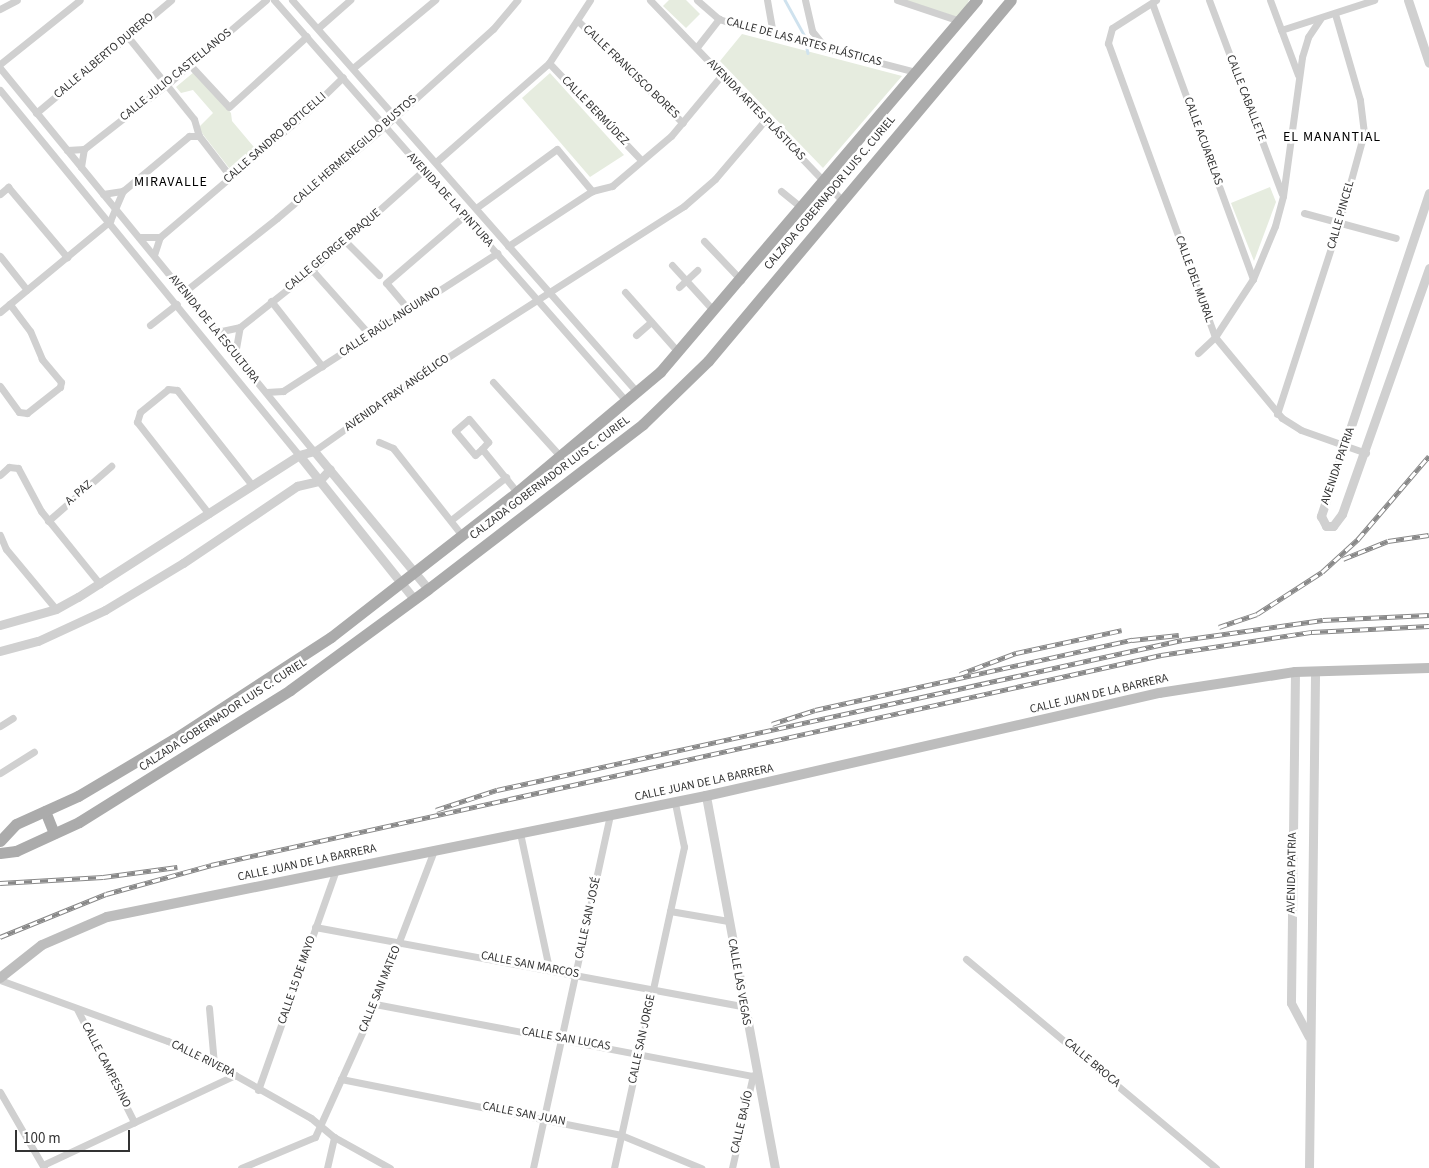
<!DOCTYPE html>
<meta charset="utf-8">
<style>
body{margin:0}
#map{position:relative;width:1429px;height:1168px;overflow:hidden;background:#fff;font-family:"Source Sans 3",sans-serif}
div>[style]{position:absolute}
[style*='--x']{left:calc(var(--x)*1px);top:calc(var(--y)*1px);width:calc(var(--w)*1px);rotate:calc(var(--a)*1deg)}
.green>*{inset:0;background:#e6ecdf}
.stream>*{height:2.5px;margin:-1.25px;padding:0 1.25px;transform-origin:1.25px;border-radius:1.25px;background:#cfe2ee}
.minor>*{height:7px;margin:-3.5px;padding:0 3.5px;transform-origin:3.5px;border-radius:3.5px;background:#d0d0d0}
.tertiary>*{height:9px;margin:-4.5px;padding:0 4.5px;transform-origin:4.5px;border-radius:4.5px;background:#d0d0d0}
.secondary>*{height:10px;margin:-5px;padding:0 5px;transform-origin:5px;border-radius:5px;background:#bdbdbd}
.primary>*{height:11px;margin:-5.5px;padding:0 5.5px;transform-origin:5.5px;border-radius:5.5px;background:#ababab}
.rail>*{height:4.5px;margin-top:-2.25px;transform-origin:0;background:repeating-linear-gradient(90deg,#fff 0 8px,#888 0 16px);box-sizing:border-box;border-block:1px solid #888}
span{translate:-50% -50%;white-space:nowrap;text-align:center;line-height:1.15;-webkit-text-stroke:5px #fff;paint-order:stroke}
.street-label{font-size:12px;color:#333}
.neighbourhood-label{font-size:14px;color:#000;letter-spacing:1px}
.scale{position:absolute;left:15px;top:1130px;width:115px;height:22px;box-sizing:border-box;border:2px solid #333;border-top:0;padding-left:6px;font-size:15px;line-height:18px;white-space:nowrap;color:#333;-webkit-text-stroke:4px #fff;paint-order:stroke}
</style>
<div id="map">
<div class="green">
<div style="clip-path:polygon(669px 0,686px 0,700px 14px,686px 28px,663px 6px)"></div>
<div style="clip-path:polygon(901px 0,969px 0,960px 20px)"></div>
<div style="clip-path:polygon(742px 34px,902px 76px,823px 168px,720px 61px)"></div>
<div style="clip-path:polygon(194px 72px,231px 113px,232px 121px,258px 152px,233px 173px,198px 128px,213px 113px,193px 90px,181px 93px,176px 87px)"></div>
<div style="clip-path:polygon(550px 73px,624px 155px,590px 177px,522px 98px)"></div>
<div style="clip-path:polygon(1270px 187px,1276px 202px,1254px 261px,1231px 203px)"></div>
</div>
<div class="stream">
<div style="--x:785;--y:0;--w:46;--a:61.2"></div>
<div style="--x:807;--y:49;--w:4;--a:76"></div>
</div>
<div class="minor">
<div style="--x:274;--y:0;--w:534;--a:48.72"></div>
<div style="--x:292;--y:0;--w:522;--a:48.65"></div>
<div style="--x:650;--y:0;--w:276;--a:46.2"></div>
<div style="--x:697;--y:0;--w:29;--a:41"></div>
<div style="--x:719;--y:19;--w:25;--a:18"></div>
<div style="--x:743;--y:27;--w:179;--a:14.6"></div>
<div style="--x:767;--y:0;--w:35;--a:80"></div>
<div style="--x:805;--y:0;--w:32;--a:77"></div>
<div style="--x:812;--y:31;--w:22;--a:51"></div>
<div style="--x:897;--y:0;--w:66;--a:18.4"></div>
<div style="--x:1156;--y:0;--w:52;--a:147.5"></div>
<div style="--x:1112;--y:28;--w:16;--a:105"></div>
<div style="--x:1108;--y:43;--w:313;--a:70"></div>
<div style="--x:1215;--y:337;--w:105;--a:50.4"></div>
<div style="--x:1282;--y:418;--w:22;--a:32"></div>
<div style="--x:1301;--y:430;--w:69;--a:19.5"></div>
<div style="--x:1209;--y:0;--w:207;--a:69.4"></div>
<div style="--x:1270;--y:0;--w:80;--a:69.5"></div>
<div style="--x:1152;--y:3;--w:294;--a:69.9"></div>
<div style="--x:0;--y:9;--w:19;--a:-28"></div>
<div style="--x:578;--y:21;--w:146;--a:44.2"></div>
<div style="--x:318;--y:28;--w:43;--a:-41.2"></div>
<div style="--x:1281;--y:30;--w:98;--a:-17.9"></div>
<div style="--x:128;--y:37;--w:105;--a:51.2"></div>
<div style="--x:194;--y:119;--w:18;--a:74"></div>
<div style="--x:697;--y:47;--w:36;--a:-52"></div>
<div style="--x:549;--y:63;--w:134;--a:46.5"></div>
<div style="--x:0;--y:64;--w:102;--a:-38.7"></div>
<div style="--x:190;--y:65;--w:57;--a:47.1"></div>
<div style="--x:229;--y:107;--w:105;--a:-42.3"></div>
<div style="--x:0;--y:68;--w:495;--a:50.7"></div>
<div style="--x:314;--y:451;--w:151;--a:-35.3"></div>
<div style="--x:437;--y:364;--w:293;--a:-32.6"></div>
<div style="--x:684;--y:206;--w:41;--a:-41.1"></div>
<div style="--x:715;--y:179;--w:79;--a:-49.6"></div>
<div style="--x:353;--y:68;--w:107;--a:-39.7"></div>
<div style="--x:0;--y:90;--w:472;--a:50.7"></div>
<div style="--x:36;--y:113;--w:176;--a:-39.9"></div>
<div style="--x:67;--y:150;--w:17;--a:-3"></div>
<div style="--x:84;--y:149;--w:110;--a:-38"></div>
<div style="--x:171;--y:81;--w:125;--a:-40.5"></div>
<div style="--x:436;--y:162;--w:150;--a:-41.2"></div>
<div style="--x:549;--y:63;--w:75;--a:-56.9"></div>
<div style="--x:81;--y:167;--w:18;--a:-81"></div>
<div style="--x:781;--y:191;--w:27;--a:39"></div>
<div style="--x:0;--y:194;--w:11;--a:-41"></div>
<div style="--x:8;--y:187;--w:92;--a:49.9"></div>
<div style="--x:103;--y:194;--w:20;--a:-9"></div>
<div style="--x:476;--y:208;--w:100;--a:-36.1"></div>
<div style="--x:557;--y:149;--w:55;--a:50.2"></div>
<div style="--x:1304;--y:213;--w:95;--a:15.2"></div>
<div style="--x:139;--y:237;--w:21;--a:0"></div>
<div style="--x:345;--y:241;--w:48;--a:45"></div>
<div style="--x:704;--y:241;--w:54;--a:46.5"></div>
<div style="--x:508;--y:246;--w:100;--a:-33.2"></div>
<div style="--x:592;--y:191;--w:21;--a:-14"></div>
<div style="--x:612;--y:186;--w:77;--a:-40.3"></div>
<div style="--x:671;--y:136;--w:78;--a:-50.2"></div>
<div style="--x:154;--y:255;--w:19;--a:-72"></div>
<div style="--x:160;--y:237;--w:196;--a:-40.4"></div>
<div style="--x:309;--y:110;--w:47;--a:-44.1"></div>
<div style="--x:0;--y:256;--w:43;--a:51.5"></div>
<div style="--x:672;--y:265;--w:62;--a:47.6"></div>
<div style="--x:312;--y:270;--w:87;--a:48.3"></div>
<div style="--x:679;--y:287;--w:25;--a:-43"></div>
<div style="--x:184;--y:292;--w:119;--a:-38.5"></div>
<div style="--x:277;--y:218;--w:140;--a:-40.4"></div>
<div style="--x:384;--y:127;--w:147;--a:-42"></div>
<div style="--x:493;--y:29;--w:38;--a:-50"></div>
<div style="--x:625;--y:292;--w:81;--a:48.5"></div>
<div style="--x:271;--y:301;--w:83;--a:51.9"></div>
<div style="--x:409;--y:310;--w:35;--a:-130"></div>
<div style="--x:386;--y:283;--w:103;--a:-40.7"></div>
<div style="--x:0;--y:312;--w:143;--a:-39.6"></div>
<div style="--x:110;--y:221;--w:33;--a:-67"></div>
<div style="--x:123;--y:191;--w:86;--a:-39.8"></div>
<div style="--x:189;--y:136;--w:10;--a:0"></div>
<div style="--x:199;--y:136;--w:51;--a:52.2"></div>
<div style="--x:150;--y:325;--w:34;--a:-38"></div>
<div style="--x:217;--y:332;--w:24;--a:-12"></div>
<div style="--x:636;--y:335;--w:20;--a:-41"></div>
<div style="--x:1198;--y:353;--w:23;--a:-43"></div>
<div style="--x:1215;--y:337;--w:69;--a:-56.8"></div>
<div style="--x:1253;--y:279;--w:57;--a:-67.5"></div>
<div style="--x:1275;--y:226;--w:31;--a:-75"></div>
<div style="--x:1283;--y:196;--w:140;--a:-82.2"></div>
<div style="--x:1302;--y:57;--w:21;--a:-73"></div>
<div style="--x:1308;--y:37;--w:22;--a:-56"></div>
<div style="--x:235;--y:354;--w:27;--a:-80"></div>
<div style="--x:240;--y:327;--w:92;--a:-38.4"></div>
<div style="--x:312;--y:270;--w:150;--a:-41.8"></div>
<div style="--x:493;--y:382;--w:101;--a:47.8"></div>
<div style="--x:0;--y:386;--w:32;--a:54"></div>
<div style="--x:19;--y:412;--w:8;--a:7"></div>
<div style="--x:27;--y:413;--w:42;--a:-38.2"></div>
<div style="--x:60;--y:387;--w:5;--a:-79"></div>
<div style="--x:61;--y:382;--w:30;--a:-130"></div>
<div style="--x:42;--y:359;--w:30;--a:-113"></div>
<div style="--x:30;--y:331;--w:34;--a:-127"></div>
<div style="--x:266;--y:392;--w:17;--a:-3"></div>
<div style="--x:283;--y:391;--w:255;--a:-32.8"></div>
<div style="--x:1277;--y:414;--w:204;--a:-72"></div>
<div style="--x:1340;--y:220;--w:90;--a:-74.6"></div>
<div style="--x:1364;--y:133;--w:33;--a:-97"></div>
<div style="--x:1360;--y:100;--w:90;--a:-106.2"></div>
<div style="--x:379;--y:442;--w:15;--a:23"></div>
<div style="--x:393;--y:448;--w:110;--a:51.7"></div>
<div style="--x:482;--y:449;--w:9;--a:139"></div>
<div style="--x:475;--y:455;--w:31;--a:-130"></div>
<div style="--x:455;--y:431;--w:18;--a:-41"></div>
<div style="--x:469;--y:419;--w:30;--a:50"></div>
<div style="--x:488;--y:442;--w:9;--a:131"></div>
<div style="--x:482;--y:449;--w:55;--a:50.9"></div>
<div style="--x:0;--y:475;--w:12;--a:-42"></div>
<div style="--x:9;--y:467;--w:9;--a:6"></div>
<div style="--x:18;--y:468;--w:49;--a:61.9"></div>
<div style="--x:41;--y:511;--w:94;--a:51.1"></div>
<div style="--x:209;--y:514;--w:117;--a:-128"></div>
<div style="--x:137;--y:422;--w:10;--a:-73"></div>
<div style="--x:140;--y:412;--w:36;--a:-39"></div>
<div style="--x:168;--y:389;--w:9;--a:6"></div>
<div style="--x:177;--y:390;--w:121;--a:51.7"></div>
<div style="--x:451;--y:520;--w:70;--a:-38"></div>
<div style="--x:48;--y:521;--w:84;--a:-41.1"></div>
<div style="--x:0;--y:535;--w:15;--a:67"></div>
<div style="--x:6;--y:549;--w:78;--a:50.2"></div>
<div style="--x:0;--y:726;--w:15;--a:-32"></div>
<div style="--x:0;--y:773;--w:40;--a:-32"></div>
<div style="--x:520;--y:833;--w:138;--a:77.9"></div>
<div style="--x:670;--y:911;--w:59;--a:9.8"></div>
<div style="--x:315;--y:927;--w:435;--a:10.5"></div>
<div style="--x:966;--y:959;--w:326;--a:39.9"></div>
<div style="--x:0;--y:980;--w:179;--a:20"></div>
<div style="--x:168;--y:1041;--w:75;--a:26.9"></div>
<div style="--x:235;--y:1075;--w:87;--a:29.5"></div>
<div style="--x:311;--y:1118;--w:30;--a:40"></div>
<div style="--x:334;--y:1137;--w:64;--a:29"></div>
<div style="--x:375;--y:1004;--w:389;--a:10.8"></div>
<div style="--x:209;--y:1008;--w:56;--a:84.9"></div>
<div style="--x:77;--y:1009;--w:127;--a:63.2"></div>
<div style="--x:341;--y:1079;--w:286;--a:11.3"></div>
<div style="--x:621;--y:1135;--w:87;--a:22.4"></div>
<div style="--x:258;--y:1090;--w:233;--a:-70.5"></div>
<div style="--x:0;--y:1092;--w:88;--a:59.9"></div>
<div style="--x:43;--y:1165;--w:212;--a:-25.1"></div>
<div style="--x:241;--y:1168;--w:80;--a:-22.7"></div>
<div style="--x:315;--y:1137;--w:146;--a:-65.7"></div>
<div style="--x:375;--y:1004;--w:165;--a:-69"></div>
<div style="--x:327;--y:1168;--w:32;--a:-77"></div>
<div style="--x:533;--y:1168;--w:361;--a:-77.7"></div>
<div style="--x:614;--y:1168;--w:329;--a:-77.7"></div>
<div style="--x:684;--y:847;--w:45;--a:-101.6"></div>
<div style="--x:732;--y:1168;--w:95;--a:-77.3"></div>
</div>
<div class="tertiary">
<div style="--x:1408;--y:0;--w:66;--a:71.6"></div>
<div style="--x:1429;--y:193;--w:341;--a:108.5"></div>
<div style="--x:1321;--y:516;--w:11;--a:63"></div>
<div style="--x:1326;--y:526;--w:7;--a:0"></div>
<div style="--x:1333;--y:526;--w:15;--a:-53"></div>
<div style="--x:1342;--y:514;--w:261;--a:-70.5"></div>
<div style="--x:299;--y:455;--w:184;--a:51.4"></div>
<div style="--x:0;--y:625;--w:58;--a:-15.9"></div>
<div style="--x:56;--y:609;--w:25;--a:-29"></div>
<div style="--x:78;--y:597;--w:263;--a:-32.7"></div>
<div style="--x:299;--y:455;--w:16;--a:-15"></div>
<div style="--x:314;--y:451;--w:179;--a:50.4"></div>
<div style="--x:0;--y:651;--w:39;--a:-15"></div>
<div style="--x:38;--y:641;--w:74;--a:-24.8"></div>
<div style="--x:105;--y:610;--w:91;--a:-31.1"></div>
<div style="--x:183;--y:563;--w:138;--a:-34"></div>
<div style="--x:297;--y:486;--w:23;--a:-13"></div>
<div style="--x:319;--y:481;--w:16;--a:-47"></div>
<div style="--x:1295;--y:672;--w:331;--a:90.7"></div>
<div style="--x:1291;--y:1003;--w:38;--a:62"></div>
<div style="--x:706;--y:796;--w:378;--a:79.5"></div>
<div style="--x:1309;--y:1168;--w:497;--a:-89.3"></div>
</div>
<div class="secondary">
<div style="--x:0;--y:978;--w:53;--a:-38.2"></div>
<div style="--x:42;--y:945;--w:71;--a:-23.3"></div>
<div style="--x:107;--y:917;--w:611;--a:-11.42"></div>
<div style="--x:706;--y:796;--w:465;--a:-12.8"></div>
<div style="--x:1159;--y:693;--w:138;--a:-8.8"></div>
<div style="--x:1295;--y:672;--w:134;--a:-1.7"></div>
</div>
<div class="primary">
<div style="--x:45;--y:811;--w:24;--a:68"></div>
<div style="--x:0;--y:841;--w:23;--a:-47"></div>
<div style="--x:16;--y:824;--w:68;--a:-24.3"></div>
<div style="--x:78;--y:796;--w:112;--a:-30.7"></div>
<div style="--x:174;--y:739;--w:187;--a:-33"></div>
<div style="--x:331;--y:637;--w:236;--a:-37.9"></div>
<div style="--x:517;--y:492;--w:187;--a:-40"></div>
<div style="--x:660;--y:372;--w:489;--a:-49.6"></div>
<div style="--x:0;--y:853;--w:16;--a:-7"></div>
<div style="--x:16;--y:851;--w:69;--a:-24.7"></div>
<div style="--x:79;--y:822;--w:249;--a:-32"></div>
<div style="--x:290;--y:690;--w:171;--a:-36.2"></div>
<div style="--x:428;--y:589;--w:271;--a:-37.5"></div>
<div style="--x:643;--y:424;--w:91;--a:-44.1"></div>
<div style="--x:708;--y:361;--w:471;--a:-50"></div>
</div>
<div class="rail">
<div style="--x:1343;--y:559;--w:48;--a:-21.8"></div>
<div style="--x:1388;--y:541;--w:41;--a:-8.3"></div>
<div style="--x:1219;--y:627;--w:40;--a:-18.9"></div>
<div style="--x:1257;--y:614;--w:77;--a:-32.9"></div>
<div style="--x:1322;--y:572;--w:49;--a:-42.5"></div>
<div style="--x:1358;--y:539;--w:109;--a:-49.5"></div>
<div style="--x:960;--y:674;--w:60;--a:-20.6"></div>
<div style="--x:1016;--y:653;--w:108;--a:-12.2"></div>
<div style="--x:772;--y:724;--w:45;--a:-18"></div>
<div style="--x:815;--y:710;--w:325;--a:-12.5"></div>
<div style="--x:1132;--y:640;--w:47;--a:-6.1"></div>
<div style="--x:436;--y:810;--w:64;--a:-18.2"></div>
<div style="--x:497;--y:790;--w:701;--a:-12.35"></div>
<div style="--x:1182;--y:640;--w:142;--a:-8.1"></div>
<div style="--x:1323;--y:620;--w:106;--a:-2.7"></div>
<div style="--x:0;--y:883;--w:103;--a:-3.3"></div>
<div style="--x:103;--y:877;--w:75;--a:-7.7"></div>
<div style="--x:0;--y:937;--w:114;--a:-22.1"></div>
<div style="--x:106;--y:894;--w:109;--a:-15.4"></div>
<div style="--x:211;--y:865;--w:973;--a:-12.46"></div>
<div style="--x:1161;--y:655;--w:153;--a:-8.7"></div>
<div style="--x:1312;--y:632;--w:117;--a:-2.9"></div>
</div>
<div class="street-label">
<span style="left:804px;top:42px;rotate:15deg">CALLE DE LAS ARTES PLÁSTICAS</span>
<span style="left:104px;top:56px;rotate:-40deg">CALLE ALBERTO DURERO</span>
<span style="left:631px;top:72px;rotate:44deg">CALLE FRANCISCO BORES</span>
<span style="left:176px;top:75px;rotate:-39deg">CALLE JULIO CASTELLANOS</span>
<span style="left:1246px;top:98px;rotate:69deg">CALLE CABALLETE</span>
<span style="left:756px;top:110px;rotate:46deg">AVENIDA ARTES PLÁSTICAS</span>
<span style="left:595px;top:111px;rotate:46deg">CALLE BERMÚDEZ</span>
<span style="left:275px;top:138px;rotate:-41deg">CALLE SANDRO BOTICELLI</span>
<span style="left:1203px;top:141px;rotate:70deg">CALLE ACUARELAS</span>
<span style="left:355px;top:150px;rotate:-41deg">CALLE HERMENEGILDO BUSTOS</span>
<span style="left:830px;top:193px;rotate:-50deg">CALZADA GOBERNADOR LUIS C. CURIEL</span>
<span style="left:450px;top:200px;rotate:48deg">AVENIDA DE LA PINTURA</span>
<span style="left:1341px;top:215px;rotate:-74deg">CALLE PINCEL</span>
<span style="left:333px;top:250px;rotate:-40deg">CALLE GEORGE BRAQUE</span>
<span style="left:1194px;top:279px;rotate:70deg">CALLE DEL MURAL</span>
<span style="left:390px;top:322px;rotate:-33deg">CALLE RAÚL ANGUIANO</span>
<span style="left:214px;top:329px;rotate:51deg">AVENIDA DE LA ESCULTURA</span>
<span style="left:397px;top:393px;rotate:-35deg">AVENIDA FRAY ANGÉLICO</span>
<span style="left:1338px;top:466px;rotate:-71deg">AVENIDA PATRIA</span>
<span style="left:550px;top:478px;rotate:-37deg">CALZADA GOBERNADOR LUIS C. CURIEL</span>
<span style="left:79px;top:493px;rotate:-41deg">A. PAZ</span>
<span style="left:1099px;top:694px;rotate:-13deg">CALLE JUAN DE LA BARRERA</span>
<span style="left:223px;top:715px;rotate:-33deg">CALZADA GOBERNADOR LUIS C. CURIEL</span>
<span style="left:704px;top:783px;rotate:-12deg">CALLE JUAN DE LA BARRERA</span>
<span style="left:307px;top:863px;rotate:-12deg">CALLE JUAN DE LA BARRERA</span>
<span style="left:1292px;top:873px;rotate:-89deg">AVENIDA PATRIA</span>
<span style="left:588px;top:918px;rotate:-78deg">CALLE SAN JOSÉ</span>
<span style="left:530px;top:965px;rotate:11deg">CALLE SAN MARCOS</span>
<span style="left:297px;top:980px;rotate:-71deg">CALLE 15 DE MAYO</span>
<span style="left:739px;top:982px;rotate:80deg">CALLE LAS VEGAS</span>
<span style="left:380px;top:989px;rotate:-68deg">CALLE SAN MATEO</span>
<span style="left:566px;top:1039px;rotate:10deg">CALLE SAN LUCAS</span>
<span style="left:642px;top:1039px;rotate:-78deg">CALLE SAN JORGE</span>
<span style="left:203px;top:1059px;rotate:26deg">CALLE RIVERA</span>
<span style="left:1092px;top:1063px;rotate:40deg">CALLE BROCA</span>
<span style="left:106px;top:1065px;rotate:63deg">CALLE CAMPESINO</span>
<span style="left:524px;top:1114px;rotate:11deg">CALLE SAN JUAN</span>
<span style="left:742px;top:1122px;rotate:-77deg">CALLE BAJÍO</span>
</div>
<div class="neighbourhood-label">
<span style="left:1332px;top:137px">EL MANANTIAL</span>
<span style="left:171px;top:182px">MIRAVALLE</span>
</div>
<div class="scale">100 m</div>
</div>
